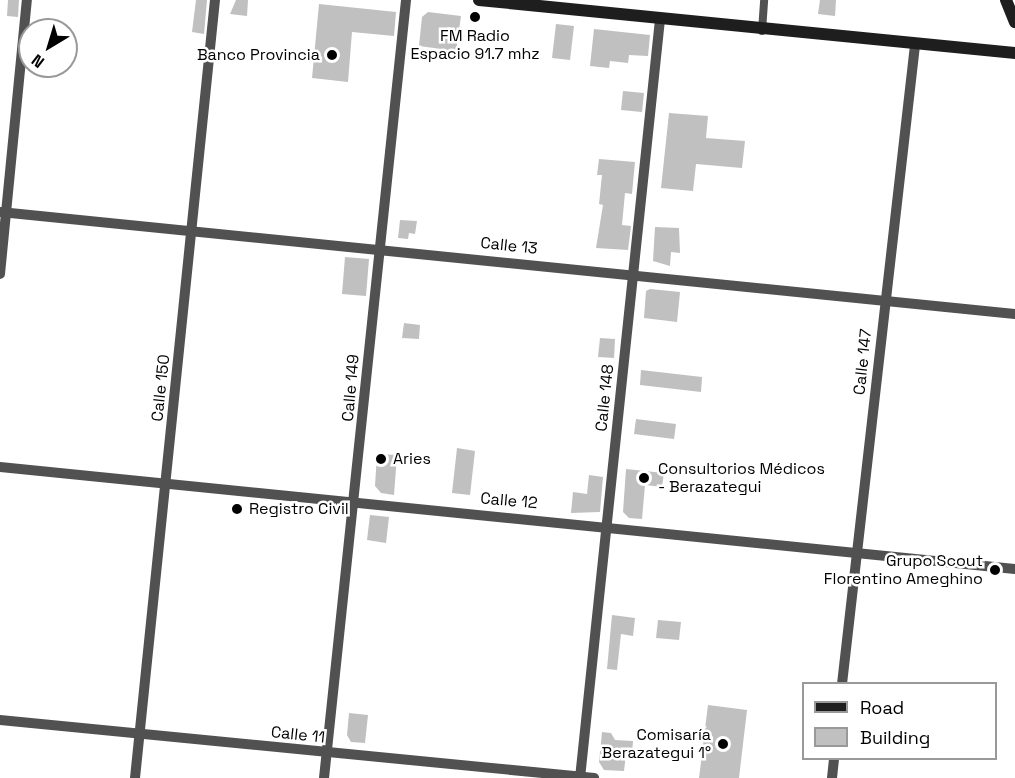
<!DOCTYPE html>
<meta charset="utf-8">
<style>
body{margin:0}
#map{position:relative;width:1015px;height:778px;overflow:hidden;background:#fff;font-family:"Space Grotesk",sans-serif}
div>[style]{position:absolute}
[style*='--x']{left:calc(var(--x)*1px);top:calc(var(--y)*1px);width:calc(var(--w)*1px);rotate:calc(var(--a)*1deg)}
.building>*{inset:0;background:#c0c0c0}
.pedestrian>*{height:8px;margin:-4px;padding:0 4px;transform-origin:4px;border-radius:4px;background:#515151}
.minor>*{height:10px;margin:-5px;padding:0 5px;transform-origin:5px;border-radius:5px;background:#515151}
.secondary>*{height:12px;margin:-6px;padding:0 6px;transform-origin:6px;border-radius:6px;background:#1e1e1e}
.dots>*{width:16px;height:16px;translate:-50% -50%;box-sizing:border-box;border:3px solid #fff;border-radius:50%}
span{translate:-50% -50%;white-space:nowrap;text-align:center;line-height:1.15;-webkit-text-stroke:5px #fff;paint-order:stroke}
.poi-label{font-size:16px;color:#000}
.right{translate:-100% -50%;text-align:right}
.left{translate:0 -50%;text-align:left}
.street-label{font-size:16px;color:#000}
.legend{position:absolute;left:802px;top:682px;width:195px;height:78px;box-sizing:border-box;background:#fff;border:2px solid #999;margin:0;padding:8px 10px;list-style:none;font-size:18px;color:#000}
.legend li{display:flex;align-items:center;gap:12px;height:30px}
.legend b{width:30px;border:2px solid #999}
.north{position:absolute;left:18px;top:18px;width:60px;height:60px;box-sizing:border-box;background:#fff;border:2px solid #999;border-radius:50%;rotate:218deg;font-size:16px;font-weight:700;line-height:24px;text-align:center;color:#000}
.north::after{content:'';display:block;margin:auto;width:21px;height:27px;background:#000;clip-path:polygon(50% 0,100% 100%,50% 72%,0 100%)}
</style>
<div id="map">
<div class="building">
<div style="clip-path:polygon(8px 0,19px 0,18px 17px,7px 16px)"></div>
<div style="clip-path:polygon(196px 0,207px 0,204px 34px,192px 32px)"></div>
<div style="clip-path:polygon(236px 0,248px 0,247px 16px,230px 14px)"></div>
<div style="clip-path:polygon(820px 0,836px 0,835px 16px,818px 14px)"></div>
<div style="clip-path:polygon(319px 4px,396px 12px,394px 36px,352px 32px,348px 82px,312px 78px)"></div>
<div style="clip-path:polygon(428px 12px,461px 16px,456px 51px,419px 46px,422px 17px)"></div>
<div style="clip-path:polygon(556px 24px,574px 26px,570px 60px,552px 58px)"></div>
<div style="clip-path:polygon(594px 29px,650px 35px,648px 56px,629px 55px,628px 63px,610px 61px,609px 68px,590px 66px)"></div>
<div style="clip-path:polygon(623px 91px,644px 93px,642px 112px,621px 110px)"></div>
<div style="clip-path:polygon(669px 113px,708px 116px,706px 138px,745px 141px,742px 168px,696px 164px,693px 191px,661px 188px)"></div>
<div style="clip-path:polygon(599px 159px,635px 162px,632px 194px,625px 193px,622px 225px,631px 226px,628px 250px,596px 248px,603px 205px,599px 204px,602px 175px,597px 175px)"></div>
<div style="clip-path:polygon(400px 220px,417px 221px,415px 234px,409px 233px,408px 239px,398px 238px)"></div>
<div style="clip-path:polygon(655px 227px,679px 228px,680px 253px,671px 252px,670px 266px,653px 261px)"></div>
<div style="clip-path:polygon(345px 257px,369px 259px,366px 296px,342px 294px)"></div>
<div style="clip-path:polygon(650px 289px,680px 292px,677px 322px,644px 318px,646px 291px)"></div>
<div style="clip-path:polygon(404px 323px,420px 325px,419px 339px,402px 338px)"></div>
<div style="clip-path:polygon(600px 338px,615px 339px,614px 358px,598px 357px)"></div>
<div style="clip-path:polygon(641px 370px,702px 377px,701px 392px,640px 385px)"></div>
<div style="clip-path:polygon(636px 419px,676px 424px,674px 439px,634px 434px)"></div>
<div style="clip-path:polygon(457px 448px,475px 451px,470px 495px,452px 493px)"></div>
<div style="clip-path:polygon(377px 454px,397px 455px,394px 495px,381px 493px,375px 486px)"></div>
<div style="clip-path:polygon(626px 469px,664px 473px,662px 487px,645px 485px,642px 519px,629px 518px,623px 512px)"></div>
<div style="clip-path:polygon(589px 475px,603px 477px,600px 512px,571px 513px,573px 492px,587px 494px)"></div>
<div style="clip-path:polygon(370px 515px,389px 517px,386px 543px,367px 540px)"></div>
<div style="clip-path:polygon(612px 615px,635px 618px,633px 636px,621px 634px,617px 670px,607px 669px)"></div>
<div style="clip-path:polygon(658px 620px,681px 622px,679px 640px,656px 638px)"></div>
<div style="clip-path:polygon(708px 705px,747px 710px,739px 778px,699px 778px)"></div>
<div style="clip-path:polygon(349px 713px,368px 715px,365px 743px,351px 742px,347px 735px)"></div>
<div style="clip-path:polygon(602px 732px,611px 733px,615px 740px,633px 741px,632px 754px,626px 754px,624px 771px,604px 770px,599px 762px)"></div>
</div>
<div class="pedestrian">
<div style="--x:762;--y:31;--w:31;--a:-86"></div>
</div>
<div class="minor">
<div style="--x:0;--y:212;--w:1020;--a:5.74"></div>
<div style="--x:0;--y:274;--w:275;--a:-84.4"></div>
<div style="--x:0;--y:467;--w:1020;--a:5.74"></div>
<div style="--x:842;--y:684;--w:643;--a:-83.48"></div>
<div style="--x:0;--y:720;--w:597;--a:5.58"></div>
<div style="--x:135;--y:778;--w:782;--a:-84.13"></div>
<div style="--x:324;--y:778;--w:782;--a:-83.98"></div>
<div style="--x:580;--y:778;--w:762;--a:-83.98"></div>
<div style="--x:832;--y:778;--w:20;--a:-84"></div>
</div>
<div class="secondary">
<div style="--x:479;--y:0;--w:539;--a:5.65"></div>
<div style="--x:1006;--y:0;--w:24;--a:68"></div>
</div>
<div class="dots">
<div style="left:475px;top:17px;background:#000"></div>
<div style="left:332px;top:55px;background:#000"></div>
<div style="left:381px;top:459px;background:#000"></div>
<div style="left:644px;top:478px;background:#000"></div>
<div style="left:237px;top:509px;background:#000"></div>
<div style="left:995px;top:570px;background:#000"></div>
<div style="left:723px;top:744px;background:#000"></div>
</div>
<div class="poi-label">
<span style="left:475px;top:45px">FM Radio<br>Espacio 91.7 mhz</span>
<span class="right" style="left:320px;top:55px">Banco Provincia</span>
<span class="left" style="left:393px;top:459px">Aries</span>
<span class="left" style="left:658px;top:478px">Consultorios Médicos<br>- Berazategui</span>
<span class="left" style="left:249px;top:509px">Registro Civil</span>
<span class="right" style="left:983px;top:570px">Grupo Scout<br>Florentino Ameghino</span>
<span class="right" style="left:711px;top:744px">Comisaría<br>Berazategui 1°</span>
</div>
<div class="street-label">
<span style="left:509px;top:246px;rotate:6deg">Calle 13</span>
<span style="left:863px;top:362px;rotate:-84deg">Calle 147</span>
<span style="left:161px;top:388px;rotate:-84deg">Calle 150</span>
<span style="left:351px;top:388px;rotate:-85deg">Calle 149</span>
<span style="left:605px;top:398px;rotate:-84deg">Calle 148</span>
<span style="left:509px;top:501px;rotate:5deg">Calle 12</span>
<span style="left:298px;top:735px;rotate:6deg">Calle 11</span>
</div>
<ul class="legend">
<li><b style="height:8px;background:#1e1e1e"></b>Road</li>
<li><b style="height:16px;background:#c0c0c0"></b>Building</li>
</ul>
<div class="north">N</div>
</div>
